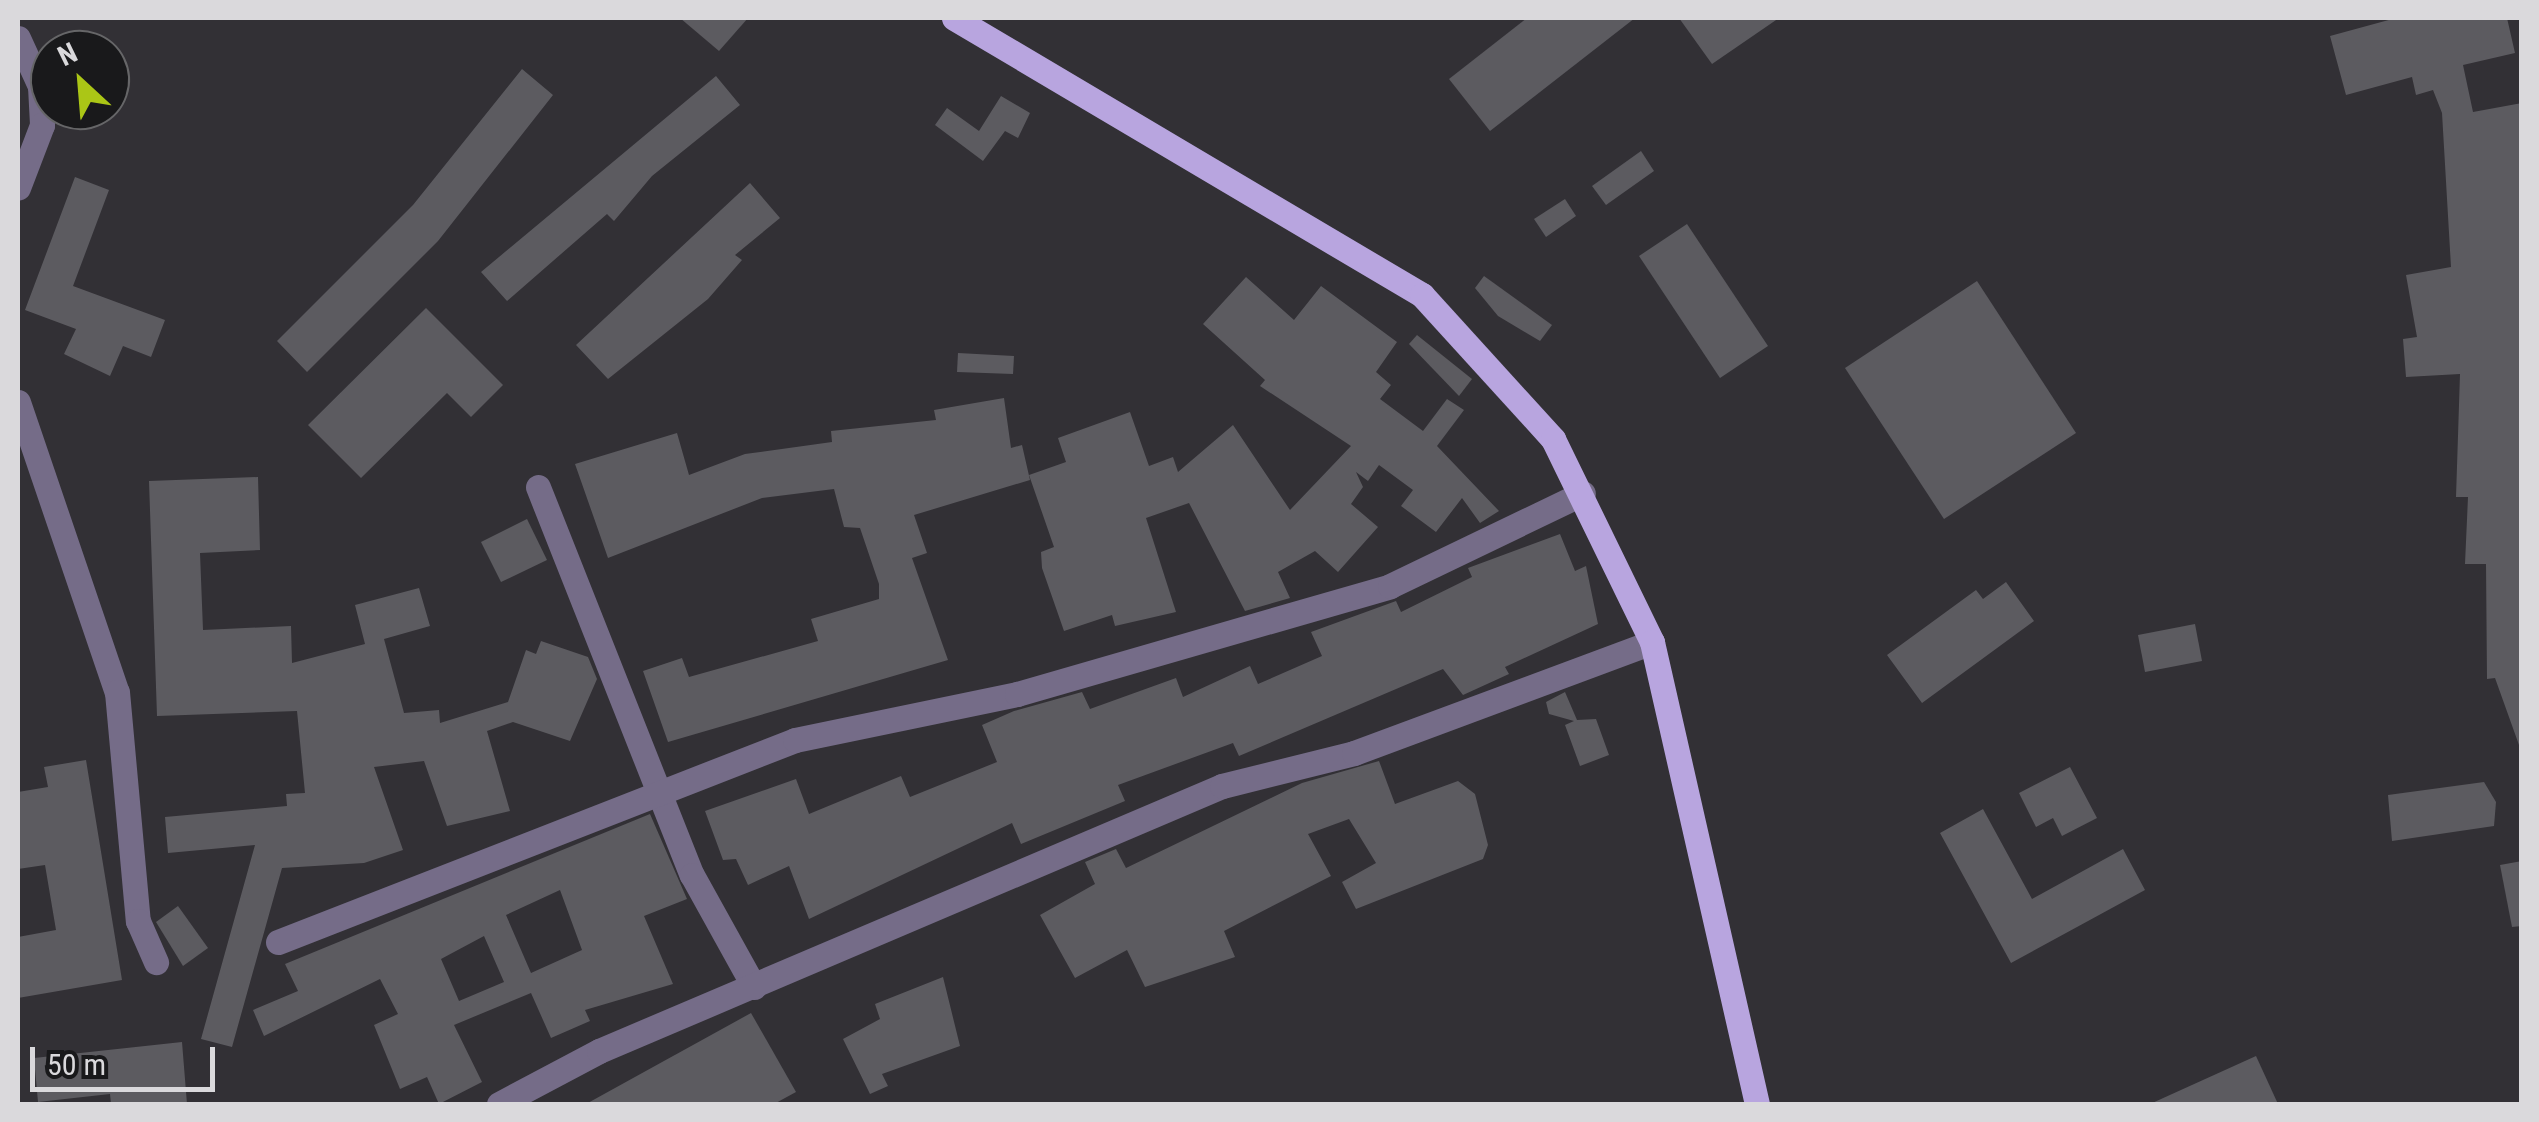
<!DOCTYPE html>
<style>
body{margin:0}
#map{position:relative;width:2539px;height:1122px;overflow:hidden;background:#323035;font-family:"Roboto Condensed",sans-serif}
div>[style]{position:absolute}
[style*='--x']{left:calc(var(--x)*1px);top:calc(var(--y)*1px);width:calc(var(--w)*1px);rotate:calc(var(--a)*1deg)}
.building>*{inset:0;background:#5c5b60}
.minor>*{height:25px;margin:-12.5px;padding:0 12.5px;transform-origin:12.5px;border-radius:12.5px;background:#756c88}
.major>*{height:25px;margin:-12.5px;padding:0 12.5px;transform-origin:12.5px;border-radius:12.5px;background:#b8a5df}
span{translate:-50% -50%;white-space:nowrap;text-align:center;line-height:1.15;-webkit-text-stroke:9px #19191b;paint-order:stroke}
.frame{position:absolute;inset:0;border:20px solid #dad9dc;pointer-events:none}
.north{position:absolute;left:30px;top:30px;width:100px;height:100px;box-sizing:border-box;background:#19191b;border:2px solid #666668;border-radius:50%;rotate:334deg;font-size:28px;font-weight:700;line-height:40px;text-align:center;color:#dad9dc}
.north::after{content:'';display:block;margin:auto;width:35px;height:45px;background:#abc616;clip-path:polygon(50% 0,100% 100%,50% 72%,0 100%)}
.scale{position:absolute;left:30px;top:1047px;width:185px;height:45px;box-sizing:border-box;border:5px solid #dad9dc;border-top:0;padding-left:12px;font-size:30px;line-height:35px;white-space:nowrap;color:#dad9dc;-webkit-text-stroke:8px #19191b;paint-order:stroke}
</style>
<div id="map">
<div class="building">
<div style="clip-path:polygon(680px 18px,748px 18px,719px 51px)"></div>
<div style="clip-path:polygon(1527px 18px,1635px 18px,1490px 131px,1449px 79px)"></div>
<div style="clip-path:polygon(1679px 18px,1779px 18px,1712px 64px)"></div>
<div style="clip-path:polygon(2396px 18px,2507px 18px,2515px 53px,2463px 65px,2473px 112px,2522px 103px,2519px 745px,2495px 678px,2487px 679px,2486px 564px,2465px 564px,2468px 497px,2456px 497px,2460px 374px,2406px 377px,2403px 339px,2417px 337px,2406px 275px,2451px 267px,2442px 113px,2433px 90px,2416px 95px,2412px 77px,2346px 95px,2330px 36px)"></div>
<div style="clip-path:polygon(522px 69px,553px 95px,438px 241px,307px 372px,277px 341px,413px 205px)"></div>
<div style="clip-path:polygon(716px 76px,740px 105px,652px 176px,614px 221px,607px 214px,507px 301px,481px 272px)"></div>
<div style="clip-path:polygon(1001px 96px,1030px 113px,1018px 138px,1005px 131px,983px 161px,935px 125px,947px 108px,979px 131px)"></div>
<div style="clip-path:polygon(1641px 151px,1654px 171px,1606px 205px,1592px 186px)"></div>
<div style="clip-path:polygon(75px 177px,109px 190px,73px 286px,165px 320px,151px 357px,123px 346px,110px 376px,64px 354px,76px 329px,25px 310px)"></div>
<div style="clip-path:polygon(750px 183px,780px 218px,735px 255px,742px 260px,708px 299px,608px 379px,576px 345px)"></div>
<div style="clip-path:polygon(1565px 199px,1576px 216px,1546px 237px,1534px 219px)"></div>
<div style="clip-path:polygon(1687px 224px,1768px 346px,1720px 378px,1639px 256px)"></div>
<div style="clip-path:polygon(1484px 276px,1552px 325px,1540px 341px,1498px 316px,1475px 288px)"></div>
<div style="clip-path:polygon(1246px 277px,1294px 320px,1321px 286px,1397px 342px,1376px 372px,1391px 385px,1380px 399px,1423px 431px,1447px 399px,1464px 410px,1437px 446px,1499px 511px,1480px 523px,1462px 498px,1436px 532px,1401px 506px,1413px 490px,1379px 465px,1368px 481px,1356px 472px,1363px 487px,1351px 504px,1378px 527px,1338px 572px,1315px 551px,1278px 572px,1290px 598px,1245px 611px,1189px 503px,1146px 518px,1176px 612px,1115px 626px,1112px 615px,1064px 631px,1042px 568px,1041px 552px,1054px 547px,1029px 475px,1066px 462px,1058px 438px,1130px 412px,1149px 466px,1173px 457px,1178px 472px,1233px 425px,1290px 510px,1351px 446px,1260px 386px,1265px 380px,1203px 324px)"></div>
<div style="clip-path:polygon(1977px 281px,2076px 433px,1944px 519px,1845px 368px)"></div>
<div style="clip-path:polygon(426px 308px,503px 385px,471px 417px,447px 393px,361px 478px,308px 425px)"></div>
<div style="clip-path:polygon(1417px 335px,1472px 379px,1459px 396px,1409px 344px)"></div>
<div style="clip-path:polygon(958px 353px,1014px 356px,1013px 374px,957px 372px)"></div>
<div style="clip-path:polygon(1004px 398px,1011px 448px,1022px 445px,1030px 480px,914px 515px,927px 553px,912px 558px,948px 660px,668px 742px,643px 671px,682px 658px,689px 677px,818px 641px,811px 619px,879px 599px,879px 584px,860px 528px,844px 527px,834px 489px,762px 498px,608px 558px,575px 464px,677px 433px,689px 475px,745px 454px,832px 442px,831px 431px,936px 420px,934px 410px)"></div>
<div style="clip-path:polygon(258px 477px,260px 550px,200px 553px,203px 630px,291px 626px,292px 663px,365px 644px,355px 605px,419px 588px,430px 626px,384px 639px,404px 713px,439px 710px,440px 723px,508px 702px,526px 650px,536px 654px,541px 641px,588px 657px,597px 679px,570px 741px,513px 722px,487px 731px,510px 811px,447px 826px,424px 761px,374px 767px,403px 850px,364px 863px,282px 868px,232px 1047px,201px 1039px,255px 845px,168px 853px,165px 817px,287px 806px,286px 794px,305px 793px,297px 711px,157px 716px,149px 481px)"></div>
<div style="clip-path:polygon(527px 519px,547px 560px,501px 582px,481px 542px)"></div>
<div style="clip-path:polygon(1560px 534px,1575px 571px,1586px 566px,1598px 624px,1505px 667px,1509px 674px,1463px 695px,1443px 669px,1239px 756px,1233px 743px,1118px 785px,1125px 801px,1021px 844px,1012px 823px,809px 919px,789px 866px,748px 885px,736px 859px,723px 860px,705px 811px,796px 779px,809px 814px,901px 776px,910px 797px,997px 762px,982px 725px,1014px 711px,1082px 692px,1090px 709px,1176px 678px,1183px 697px,1250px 666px,1258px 684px,1322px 656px,1311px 632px,1396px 601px,1401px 612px,1472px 577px,1468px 568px)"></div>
<div style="clip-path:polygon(2006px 582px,2034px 621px,1922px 703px,1887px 655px,1976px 590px,1983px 599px)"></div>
<div style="clip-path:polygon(2195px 624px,2202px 661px,2145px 672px,2138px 635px)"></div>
<div style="clip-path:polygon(1565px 692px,1577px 720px,1596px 719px,1609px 755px,1580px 766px,1565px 725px,1574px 721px,1549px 714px,1546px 702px)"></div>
<div style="clip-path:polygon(86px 760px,122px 980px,18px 998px,18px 937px,56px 930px,45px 865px,18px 869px,18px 792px,48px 787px,44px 767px)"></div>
<div style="clip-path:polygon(1379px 761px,1395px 804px,1458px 781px,1475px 794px,1488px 845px,1483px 859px,1356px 909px,1342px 882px,1376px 863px,1349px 819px,1308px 834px,1331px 876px,1224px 931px,1235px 957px,1145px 987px,1127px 950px,1075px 978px,1040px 915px,1095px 884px,1085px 862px,1116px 849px,1126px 868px,1302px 783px)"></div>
<div style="clip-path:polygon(2070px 767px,2097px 818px,2062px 836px,2053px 818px,2036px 827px,2019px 793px)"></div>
<div style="clip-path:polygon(2484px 782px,2496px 802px,2494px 826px,2392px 841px,2388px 795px)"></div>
<div style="clip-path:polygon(1983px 809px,2032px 899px,2123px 849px,2145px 890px,2011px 963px,1940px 833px)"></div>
<div style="clip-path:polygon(evenodd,650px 814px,687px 899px,644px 916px,673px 984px,585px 1010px,590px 1021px,551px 1038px,531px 993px,454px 1025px,482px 1082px,439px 1104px,427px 1077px,400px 1089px,374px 1025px,398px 1014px,380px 979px,264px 1036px,253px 1010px,298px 991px,285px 964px,650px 814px,560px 890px,582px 950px,531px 973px,506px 915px,560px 890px,650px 814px,484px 936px,504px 982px,459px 1001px,441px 959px,484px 936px)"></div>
<div style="clip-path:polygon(2522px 861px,2522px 926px,2512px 927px,2500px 865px)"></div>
<div style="clip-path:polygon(178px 906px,208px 948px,183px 966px,156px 922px)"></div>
<div style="clip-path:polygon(943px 977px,960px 1046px,882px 1074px,888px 1086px,870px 1094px,843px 1039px,880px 1019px,875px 1004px)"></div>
<div style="clip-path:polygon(751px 1013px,796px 1092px,774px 1104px,586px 1104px)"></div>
<div style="clip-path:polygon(182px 1042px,187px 1104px,111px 1104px,110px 1094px,38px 1102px,34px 1058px)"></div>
<div style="clip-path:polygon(2256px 1056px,2278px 1104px,2150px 1104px)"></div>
</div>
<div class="minor">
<div style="--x:18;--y:38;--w:53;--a:65.4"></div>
<div style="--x:40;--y:86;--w:39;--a:87"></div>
<div style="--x:42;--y:125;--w:67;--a:110.9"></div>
<div style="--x:18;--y:402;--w:306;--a:71.2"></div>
<div style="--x:117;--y:692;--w:230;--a:84.8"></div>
<div style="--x:138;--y:921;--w:45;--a:66.3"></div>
<div style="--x:538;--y:487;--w:417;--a:68.4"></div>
<div style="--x:692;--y:875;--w:128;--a:61"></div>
<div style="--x:278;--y:942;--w:555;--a:-21.34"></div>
<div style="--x:795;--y:740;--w:227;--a:-11.7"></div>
<div style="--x:1017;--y:694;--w:388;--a:-16.1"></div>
<div style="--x:1390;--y:586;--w:214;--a:-25.7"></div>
<div style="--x:499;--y:1104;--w:113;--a:-27.9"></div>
<div style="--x:599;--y:1051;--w:677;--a:-23.04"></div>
<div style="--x:1222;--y:786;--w:136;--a:-14"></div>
<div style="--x:1354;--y:753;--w:318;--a:-20.4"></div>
</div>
<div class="major">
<div style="--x:954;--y:18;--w:544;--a:30.62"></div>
<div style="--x:1422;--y:295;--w:195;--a:47.7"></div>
<div style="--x:1553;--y:439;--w:226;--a:64"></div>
<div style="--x:1652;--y:642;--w:474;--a:77.2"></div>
</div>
<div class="frame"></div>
<div class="north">N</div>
<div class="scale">50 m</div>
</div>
